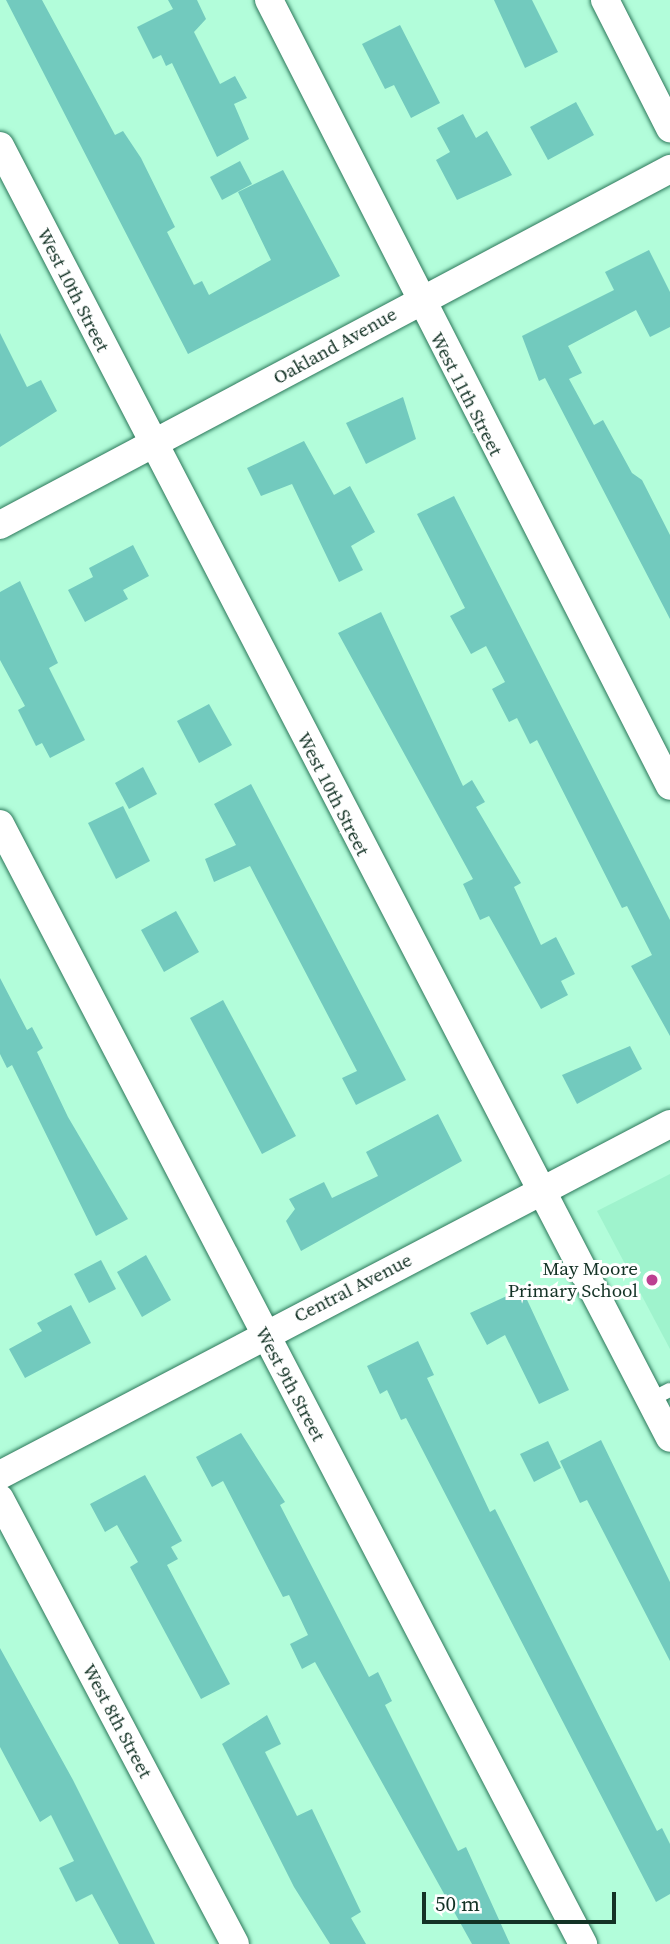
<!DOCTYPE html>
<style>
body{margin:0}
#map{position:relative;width:670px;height:1944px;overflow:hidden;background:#b2fdda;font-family:"Source Serif 4",serif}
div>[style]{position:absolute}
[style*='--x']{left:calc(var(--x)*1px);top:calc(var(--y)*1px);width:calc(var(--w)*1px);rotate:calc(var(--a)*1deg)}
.built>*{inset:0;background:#9ff3cd}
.building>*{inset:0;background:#72cabe}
.roads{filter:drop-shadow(0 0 2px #2c775a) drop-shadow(0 0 2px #2c775a)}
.service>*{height:14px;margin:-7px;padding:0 7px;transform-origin:7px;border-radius:7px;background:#fff}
.minor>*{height:28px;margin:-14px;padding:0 14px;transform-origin:14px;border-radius:14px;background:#fff}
.dots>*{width:19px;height:19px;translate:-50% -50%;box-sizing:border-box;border:4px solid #fff;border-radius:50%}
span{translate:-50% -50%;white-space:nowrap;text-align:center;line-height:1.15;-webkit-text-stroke:6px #fff;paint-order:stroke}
.street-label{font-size:19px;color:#133225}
.poi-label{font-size:19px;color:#133225}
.right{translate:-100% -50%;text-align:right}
.scale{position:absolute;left:422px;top:1892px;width:194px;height:32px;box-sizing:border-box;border:4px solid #133225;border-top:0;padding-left:9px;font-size:21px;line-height:24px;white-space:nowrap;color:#133225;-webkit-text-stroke:5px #fff;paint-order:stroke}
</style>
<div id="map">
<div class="built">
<div style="clip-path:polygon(670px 1174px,670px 1349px,597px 1211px)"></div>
</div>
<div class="building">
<div style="clip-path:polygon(6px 0,42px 0,115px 135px,123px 131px,141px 158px,175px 227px,167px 232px,194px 285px,202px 281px,209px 295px,271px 260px,238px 192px,283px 170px,340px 276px,188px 354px)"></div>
<div style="clip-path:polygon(168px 0,197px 0,206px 19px,194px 32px,220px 84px,235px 76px,247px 98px,234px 104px,249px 139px,217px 157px,172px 63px,166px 66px,161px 55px,153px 59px,137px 27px,173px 9px)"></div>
<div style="clip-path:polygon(494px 0,532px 0,558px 52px,525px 68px)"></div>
<div style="clip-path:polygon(400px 25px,440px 103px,411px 118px,394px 85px,385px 89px,362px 44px)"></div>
<div style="clip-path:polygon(576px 102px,594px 135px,548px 160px,530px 127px)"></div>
<div style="clip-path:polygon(463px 114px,476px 138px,487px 131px,512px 175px,457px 200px,436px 160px,450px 152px,437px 128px)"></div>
<div style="clip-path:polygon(240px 161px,252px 184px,222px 200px,210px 177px)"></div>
<div style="clip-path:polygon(649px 250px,670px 292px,670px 327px,650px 337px,636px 310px,568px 346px,582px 373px,569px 379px,594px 425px,603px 420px,632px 473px,642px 480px,670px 535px,670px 619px,545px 378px,539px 381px,522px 336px,614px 290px,605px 272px)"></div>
<div style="clip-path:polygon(0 333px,27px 387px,41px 380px,57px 411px,0 447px)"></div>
<div style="clip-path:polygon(403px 397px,416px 439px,366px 464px,346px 423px)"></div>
<div style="clip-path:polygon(304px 441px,334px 495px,350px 486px,375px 532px,351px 546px,363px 570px,339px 582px,292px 484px,261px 496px,247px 468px)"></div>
<div style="clip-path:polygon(454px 496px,670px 920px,670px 1036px,631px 966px,652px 955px,627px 906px,622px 908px,537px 740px,530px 744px,517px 718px,509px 722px,492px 689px,505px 682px,486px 646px,471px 654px,450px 616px,465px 608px,417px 514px)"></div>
<div style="clip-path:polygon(133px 545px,149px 576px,123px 590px,128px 599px,85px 622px,68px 590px,93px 577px,89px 568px)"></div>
<div style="clip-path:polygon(20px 581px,58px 663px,49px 668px,85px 740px,50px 758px,42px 743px,36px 746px,18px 710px,25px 706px,0 660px,0 592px)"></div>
<div style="clip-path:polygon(381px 612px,463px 786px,472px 780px,485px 802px,476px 807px,521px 883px,514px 887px,541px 945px,556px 937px,575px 974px,561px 981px,568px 995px,541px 1009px,489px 916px,480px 920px,463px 884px,473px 879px,338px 633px)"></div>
<div style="clip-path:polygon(209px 704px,232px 745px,199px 763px,177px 721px)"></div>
<div style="clip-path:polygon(143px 767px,157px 794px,129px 809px,115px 783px)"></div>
<div style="clip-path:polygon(251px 784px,406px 1080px,356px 1105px,342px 1078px,357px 1071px,250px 866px,214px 882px,205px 859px,236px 845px,214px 804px)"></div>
<div style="clip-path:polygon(123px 806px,150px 861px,116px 879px,88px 823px)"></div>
<div style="clip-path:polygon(176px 911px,199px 952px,164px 972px,141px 930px)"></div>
<div style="clip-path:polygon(0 978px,27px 1030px,32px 1027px,43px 1048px,37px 1052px,68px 1117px,128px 1219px,96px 1236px,12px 1065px,7px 1068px,0 1054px)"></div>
<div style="clip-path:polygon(223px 1000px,296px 1136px,262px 1154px,190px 1018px)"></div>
<div style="clip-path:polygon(630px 1046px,642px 1069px,577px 1104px,562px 1075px)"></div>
<div style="clip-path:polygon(438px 1114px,462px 1161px,301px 1251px,286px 1221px,295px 1209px,289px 1199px,324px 1182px,332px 1198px,378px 1176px,366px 1152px)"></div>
<div style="clip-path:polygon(146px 1255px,171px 1300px,142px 1317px,117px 1272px)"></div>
<div style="clip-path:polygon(101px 1260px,116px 1289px,89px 1303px,74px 1274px)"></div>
<div style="clip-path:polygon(522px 1289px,569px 1390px,539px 1404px,505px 1335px,487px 1345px,470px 1313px)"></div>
<div style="clip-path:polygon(71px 1305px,91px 1343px,25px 1378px,9px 1349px,42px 1331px,37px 1323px)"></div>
<div style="clip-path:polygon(418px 1341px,434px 1375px,427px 1378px,490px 1512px,495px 1509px,657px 1831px,662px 1828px,670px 1844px,670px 1894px,656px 1902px,406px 1418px,401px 1420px,387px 1390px,380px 1394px,367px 1366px)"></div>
<div style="clip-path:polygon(241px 1433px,285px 1502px,280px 1505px,369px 1677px,378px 1672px,392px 1701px,385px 1705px,458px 1851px,466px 1847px,510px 1944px,472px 1944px,315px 1662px,302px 1669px,290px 1644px,308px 1635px,289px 1595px,283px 1597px,223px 1481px,212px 1487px,196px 1457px)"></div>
<div style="clip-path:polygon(601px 1440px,670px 1582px,670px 1661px,587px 1500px,580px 1503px,560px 1461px)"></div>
<div style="clip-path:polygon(548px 1441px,561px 1468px,534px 1482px,520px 1454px)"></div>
<div style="clip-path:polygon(145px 1475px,182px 1541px,171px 1547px,178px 1559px,167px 1565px,230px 1684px,201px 1699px,130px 1567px,138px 1562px,117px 1525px,105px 1532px,90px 1504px)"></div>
<div style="clip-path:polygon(0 1648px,73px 1780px,155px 1944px,119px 1944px,92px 1894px,76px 1902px,59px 1868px,74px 1861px,51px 1815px,40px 1822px,0 1747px)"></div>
<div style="clip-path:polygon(267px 1715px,281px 1744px,265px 1752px,297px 1816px,312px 1809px,361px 1912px,351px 1918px,366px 1944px,330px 1944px,294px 1887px,222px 1744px)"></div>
</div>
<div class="roads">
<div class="service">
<div style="--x:650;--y:1400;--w:22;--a:-27"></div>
</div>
<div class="minor">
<div style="--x:269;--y:0;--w:882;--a:62.97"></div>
<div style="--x:605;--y:0;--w:144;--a:63.1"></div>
<div style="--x:0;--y:146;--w:1455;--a:62.59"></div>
<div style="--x:0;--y:525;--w:759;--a:-27.98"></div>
<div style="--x:0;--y:824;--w:1263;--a:62.5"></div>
<div style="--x:0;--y:1475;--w:756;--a:-27.65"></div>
<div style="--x:0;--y:1499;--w:503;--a:62.16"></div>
</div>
</div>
<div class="dots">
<div style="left:652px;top:1280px;background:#bc4091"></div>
</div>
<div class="street-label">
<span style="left:73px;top:290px;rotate:63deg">West 10th Street</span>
<span style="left:335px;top:346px;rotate:-29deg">Oakland Avenue</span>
<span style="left:466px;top:394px;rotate:63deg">West 11th Street</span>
<span style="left:333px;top:794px;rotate:63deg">West 10th Street</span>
<span style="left:353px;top:1288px;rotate:-27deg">Central Avenue</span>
<span style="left:290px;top:1384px;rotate:62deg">West 9th Street</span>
<span style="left:117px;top:1721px;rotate:62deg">West 8th Street</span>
</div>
<div class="poi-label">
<span class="right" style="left:638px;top:1280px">May Moore<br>Primary School</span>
</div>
<div class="scale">50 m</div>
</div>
